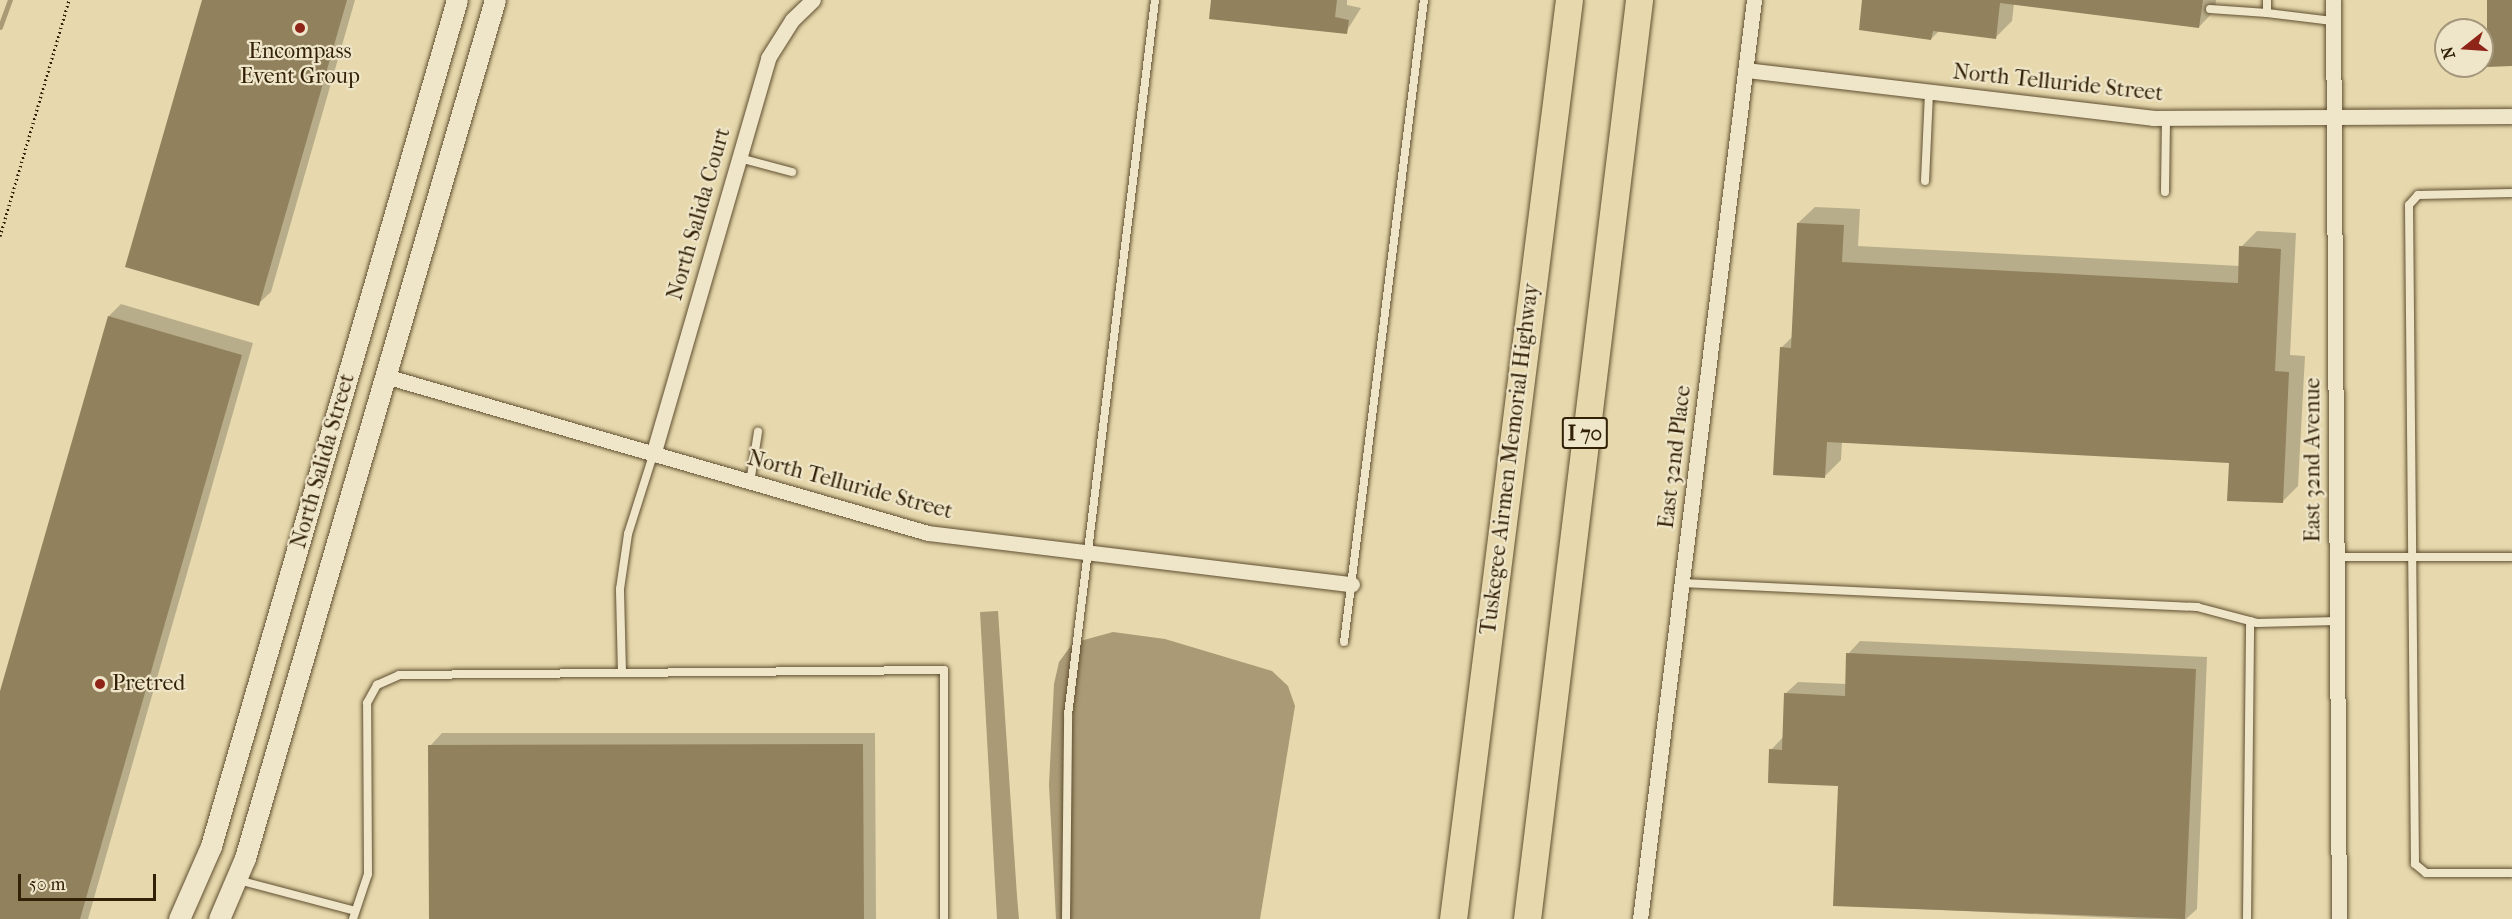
<!DOCTYPE html>
<style>
body{margin:0}
#map{position:relative;width:2512px;height:919px;overflow:hidden;background:#e7d9ad;font-family:"IM FELL French Canon",serif}
div>[style]{position:absolute}
[style*='--x']{left:calc(var(--x)*1px);top:calc(var(--y)*1px);width:calc(var(--w)*1px);rotate:calc(var(--a)*1deg)}
.water>*{inset:0;background:#aa9a75}
.shadow>*{inset:0;background:#0003}
.stream>*{height:5px;margin:-2.5px;padding:0 2.5px;transform-origin:2.5px;border-radius:2.5px;background:#aa9a75}
.building>*{inset:0;background:#91815d}
.path>*{height:3px;margin-top:-1.5px;transform-origin:0;background:repeating-linear-gradient(90deg,#332107 0 1.5px,transparent 0 4.5px)}
.roads{filter:drop-shadow(0 0 2px #604f30) drop-shadow(0 0 2px #604f30)}
.lane>*{height:8px;margin:-4px;padding:0 4px;transform-origin:4px;border-radius:4px;background:#efe6ca}
.street>*{height:15px;margin:-7.5px;padding:0 7.5px;transform-origin:7.5px;border-radius:7.5px;background:#efe6ca}
.secondary>*{height:21px;margin:-10.5px;padding:0 10.5px;transform-origin:10.5px;border-radius:10.5px;background:#efe6ca}
.highway>*{height:27px;margin:-13.5px;padding:0 13.5px;transform-origin:13.5px;border-radius:13.5px;background:#e7d9ad}
.dots>*{width:16px;height:16px;translate:-50% -50%;box-sizing:border-box;border:3px solid #efe6ca;border-radius:50%}
span{translate:-50% -50%;white-space:nowrap;text-align:center;line-height:1.15;-webkit-text-stroke:4.5px #efe6ca;paint-order:stroke}
.shield-label span{padding:2px 4px;background:#efe6ca;border:2px solid;border-radius:4px;-webkit-text-stroke-width:0}
.shield-label{font-size:21px;color:#332107;font-weight:700}
.poi-label{font-size:22px;color:#332107}
.left{translate:0 -50%;text-align:left}
.street-label{font-size:22px;color:#332107}
.north{position:absolute;left:2434px;top:18px;width:60px;height:60px;box-sizing:border-box;background:#efe6ca;border:2px solid #a4977c;border-radius:50%;rotate:253deg;font-size:16px;font-weight:700;line-height:24px;text-align:center;color:#332107}
.north::after{content:'';display:block;margin:auto;width:21px;height:27px;background:#8f2418;clip-path:polygon(50% 0,100% 100%,50% 72%,0 100%)}
.scale{position:absolute;left:18px;top:874px;width:138px;height:27px;box-sizing:border-box;border:3px solid #332107;border-top:0;padding-left:8px;font-size:18px;line-height:21px;white-space:nowrap;color:#332107;-webkit-text-stroke:4px #efe6ca;paint-order:stroke}
</style>
<div id="map">
<div class="water">
<div style="clip-path:polygon(998px 611px,1017px 896px,1019px 919px,997px 919px,980px 612px)"></div>
<div style="clip-path:polygon(1113px 632px,1165px 639px,1272px 671px,1288px 686px,1295px 706px,1260px 919px,1056px 919px,1049px 785px,1054px 684px,1059px 662px,1073px 643px)"></div>
</div>
<div class="shadow">
<div style="clip-path:polygon(203px 0,355px 0,271px 292px,258px 304px)"></div>
<div style="clip-path:polygon(1212px 0,1347px 0,1347px 5px,1361px 8px,1346px 32px)"></div>
<div style="clip-path:polygon(1864px 0,2216px 0,2215px 10px,2199px 27px,2014px 4px,2012px 21px,1996px 37px,1940px 30px,1931px 39px)"></div>
<div style="clip-path:polygon(1815px 207px,1860px 209px,1858px 246px,2240px 266px,2241px 247px,2257px 231px,2296px 233px,2290px 355px,2305px 356px,2298px 486px,2282px 502px,2230px 462px,1842px 442px,1841px 460px,1824px 477px,1781px 348px,1793px 336px,1798px 223px)"></div>
<div style="clip-path:polygon(121px 304px,253px 343px,88px 919px,0 919px,0 696px,109px 316px)"></div>
<div style="clip-path:polygon(1860px 641px,2207px 657px,2197px 909px,2186px 919px,2138px 919px,1834px 905px,1840px 785px,1771px 750px,1784px 736px,1785px 694px,1798px 682px,1847px 684px,1848px 654px)"></div>
<div style="clip-path:polygon(442px 733px,875px 733px,876px 919px,430px 919px,430px 746px)"></div>
</div>
<div class="stream">
<div style="--x:0;--y:27;--w:29;--a:-70"></div>
</div>
<div class="building">
<div style="clip-path:polygon(202px 0,347px 0,259px 306px,125px 267px)"></div>
<div style="clip-path:polygon(1211px 0,1337px 0,1335px 17px,1349px 20px,1347px 34px,1209px 19px)"></div>
<div style="clip-path:polygon(1862px 0,2203px 0,2199px 28px,2000px 3px,1996px 39px,1933px 31px,1931px 40px,1859px 30px)"></div>
<div style="clip-path:polygon(2487px 0,2512px 0,2512px 66px,2487px 67px)"></div>
<div style="clip-path:polygon(1797px 223px,1844px 225px,1842px 262px,2238px 283px,2239px 246px,2281px 249px,2275px 371px,2289px 372px,2283px 503px,2227px 501px,2229px 463px,1827px 442px,1825px 478px,1773px 475px,1780px 347px,1791px 348px)"></div>
<div style="clip-path:polygon(108px 316px,242px 355px,80px 919px,0 919px,0 691px)"></div>
<div style="clip-path:polygon(1846px 653px,2196px 669px,2185px 919px,1833px 906px,1838px 786px,1768px 783px,1769px 749px,1782px 750px,1784px 693px,1845px 696px)"></div>
<div style="clip-path:polygon(863px 744px,864px 919px,429px 919px,428px 745px)"></div>
</div>
<div class="path">
<div style="--x:0;--y:236;--w:246;--a:-73.7"></div>
</div>
<div class="roads">
<div class="lane">
<div style="--x:2267;--y:0;--w:13;--a:90"></div>
<div style="--x:2267;--y:13;--w:66;--a:6.9"></div>
<div style="--x:2210;--y:9;--w:57;--a:4"></div>
<div style="--x:739;--y:158;--w:55;--a:14.8"></div>
<div style="--x:1925;--y:181;--w:88;--a:-87.4"></div>
<div style="--x:2165;--y:192;--w:74;--a:-89.2"></div>
<div style="--x:2512;--y:193;--w:94;--a:178.8"></div>
<div style="--x:2418;--y:195;--w:13;--a:132"></div>
<div style="--x:2409;--y:205;--w:659;--a:89.48"></div>
<div style="--x:2415;--y:864;--w:14;--a:39"></div>
<div style="--x:2426;--y:873;--w:86;--a:0"></div>
<div style="--x:750;--y:483;--w:52;--a:-81.1"></div>
<div style="--x:2336;--y:557;--w:176;--a:0"></div>
<div style="--x:1682;--y:583;--w:516;--a:2.67"></div>
<div style="--x:2197;--y:607;--w:62;--a:14.9"></div>
<div style="--x:2257;--y:623;--w:80;--a:-1.4"></div>
<div style="--x:1344;--y:642;--w:647;--a:-82.9"></div>
<div style="--x:622;--y:673;--w:84;--a:-91.4"></div>
<div style="--x:620;--y:589;--w:56;--a:-81.7"></div>
<div style="--x:628;--y:534;--w:83;--a:-72.4"></div>
<div style="--x:238;--y:880;--w:121;--a:14.8"></div>
<div style="--x:353;--y:919;--w:47;--a:-71.6"></div>
<div style="--x:368;--y:874;--w:171;--a:-90.3"></div>
<div style="--x:367;--y:703;--w:21;--a:-61"></div>
<div style="--x:377;--y:685;--w:24;--a:-24"></div>
<div style="--x:399;--y:675;--w:545;--a:-0.53"></div>
<div style="--x:944;--y:670;--w:249;--a:90"></div>
<div style="--x:1066;--y:919;--w:204;--a:-89.4"></div>
<div style="--x:1068;--y:715;--w:720;--a:-83.06"></div>
<div style="--x:2247;--y:919;--w:298;--a:-89.4"></div>
</div>
<div class="street">
<div style="--x:2333;--y:0;--w:919;--a:89.63"></div>
<div style="--x:1746;--y:70;--w:410;--a:6.7"></div>
<div style="--x:2153;--y:118;--w:359;--a:-0.3"></div>
<div style="--x:385;--y:376;--w:565;--a:16.13"></div>
<div style="--x:928;--y:533;--w:427;--a:6.9"></div>
<div style="--x:653;--y:455;--w:413;--a:-73.8"></div>
<div style="--x:768;--y:58;--w:45;--a:-57.7"></div>
<div style="--x:792;--y:20;--w:29;--a:-44"></div>
<div style="--x:1640;--y:919;--w:926;--a:-82.93"></div>
</div>
<div class="secondary">
<div style="--x:179;--y:919;--w:80;--a:-66.3"></div>
<div style="--x:211;--y:846;--w:881;--a:-73.79"></div>
<div style="--x:219;--y:919;--w:66;--a:-66.9"></div>
<div style="--x:245;--y:858;--w:894;--a:-73.76"></div>
</div>
<div class="highway">
<div style="--x:1453;--y:919;--w:926;--a:-82.81"></div>
<div style="--x:1527;--y:919;--w:926;--a:-83.05"></div>
</div>
</div>
<div class="dots">
<div style="left:300px;top:28px;background:#8f2418"></div>
<div style="left:100px;top:684px;background:#8f2418"></div>
</div>
<div class="shield-label">
<span style="left:1585px;top:433px">I 70</span>
</div>
<div class="poi-label">
<span style="left:300px;top:64px">Encompass<br>Event Group</span>
<span class="left" style="left:112px;top:684px">Pretred</span>
</div>
<div class="street-label">
<span style="left:2058px;top:83px;rotate:6deg">North Telluride Street</span>
<span style="left:699px;top:214px;rotate:-74deg">North Salida Court</span>
<span style="left:1675px;top:457px;rotate:-83deg">East 32nd Place</span>
<span style="left:1510px;top:459px;rotate:-83deg">Tuskegee Airmen Memorial Highway</span>
<span style="left:2313px;top:460px;rotate:-90deg">East 32nd Avenue</span>
<span style="left:323px;top:461px;rotate:-74deg">North Salida Street</span>
<span style="left:850px;top:485px;rotate:15deg">North Telluride Street</span>
</div>
<div class="north">N</div>
<div class="scale">50 m</div>
</div>
